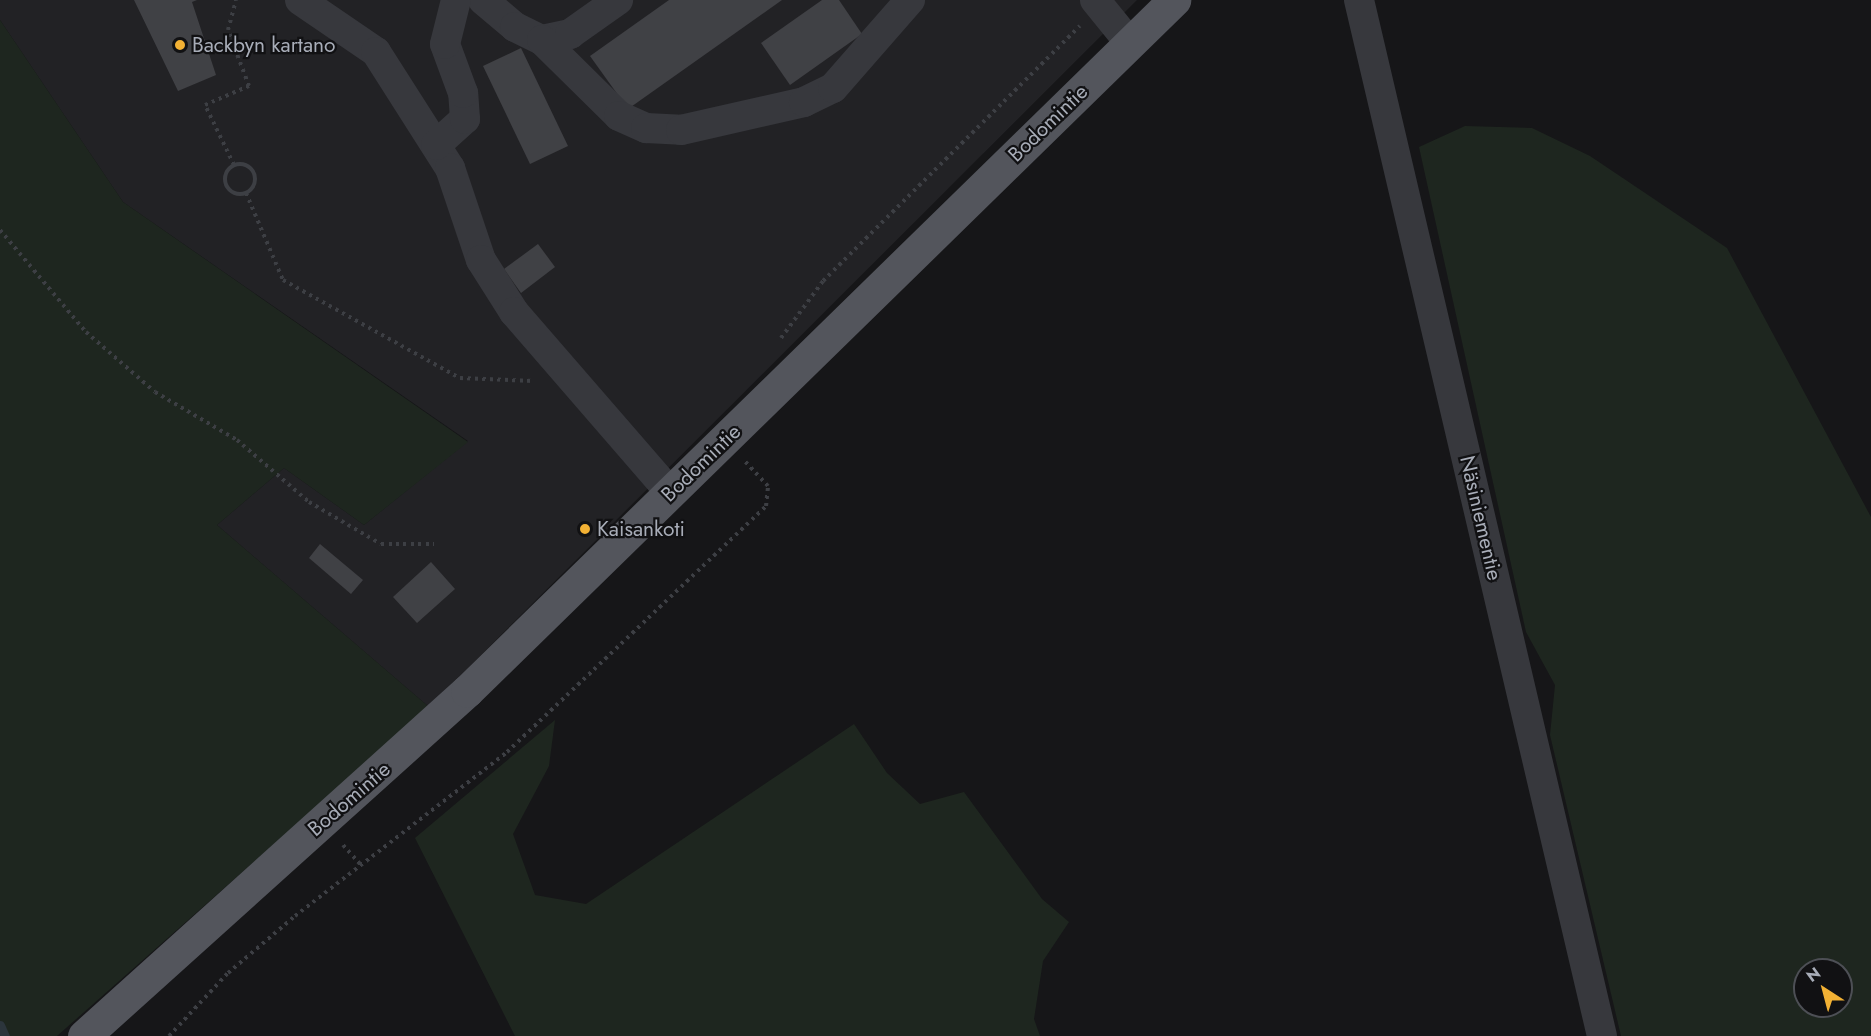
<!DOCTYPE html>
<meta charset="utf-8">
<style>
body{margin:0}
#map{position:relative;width:1871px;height:1036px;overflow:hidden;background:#161618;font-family:Jost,sans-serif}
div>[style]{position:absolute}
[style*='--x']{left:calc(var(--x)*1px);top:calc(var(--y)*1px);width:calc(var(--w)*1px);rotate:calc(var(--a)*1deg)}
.built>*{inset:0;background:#222225}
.green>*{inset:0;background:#1e261f}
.stream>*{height:9px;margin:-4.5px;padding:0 4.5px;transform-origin:4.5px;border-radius:4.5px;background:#2c353c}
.building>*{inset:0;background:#404145}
.path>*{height:4px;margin-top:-2px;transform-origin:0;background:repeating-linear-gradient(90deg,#3d3f44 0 3px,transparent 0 7.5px)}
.path>.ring{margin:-2px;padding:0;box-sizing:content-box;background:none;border:4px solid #3d3f44;border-radius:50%}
.minor>*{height:30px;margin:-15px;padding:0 15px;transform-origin:15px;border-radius:15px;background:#37383d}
.major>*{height:33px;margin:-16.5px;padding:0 16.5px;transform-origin:16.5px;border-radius:16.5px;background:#53555c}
.dots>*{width:16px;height:16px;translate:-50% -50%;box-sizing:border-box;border:3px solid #111113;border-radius:50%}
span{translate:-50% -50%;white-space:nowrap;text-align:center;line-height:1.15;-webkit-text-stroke:4.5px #111113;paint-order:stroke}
.poi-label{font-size:21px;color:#a8adb8}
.left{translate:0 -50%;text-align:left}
.street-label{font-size:21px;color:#a8adb8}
.north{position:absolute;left:1793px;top:958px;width:60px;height:60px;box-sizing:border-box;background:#111113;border:2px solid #4d4f55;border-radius:50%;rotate:324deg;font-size:16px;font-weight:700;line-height:24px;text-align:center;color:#a8adb8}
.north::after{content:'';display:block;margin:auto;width:21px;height:27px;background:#f2b134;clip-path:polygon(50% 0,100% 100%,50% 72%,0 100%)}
</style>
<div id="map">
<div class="built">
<div style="clip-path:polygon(0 0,1137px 0,429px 707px,217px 525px,284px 468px,364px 525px,468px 441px,123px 202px,0 20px)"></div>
</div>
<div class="green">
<div style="clip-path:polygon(0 0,0 20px,123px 202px,468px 442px,364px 525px,284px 468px,217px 525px,429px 707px,57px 1036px,0 1036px)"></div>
<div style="clip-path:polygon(evenodd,1465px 126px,1532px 128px,1590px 156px,1727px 248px,1871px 517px,1871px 1036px,1621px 1036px,1550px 735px,1555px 685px,1526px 632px,1419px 147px,1465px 126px,1805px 970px,1841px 970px,1841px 1006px,1805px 1006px,1805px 970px)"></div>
<div style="clip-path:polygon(555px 720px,549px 766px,513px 834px,535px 895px,586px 904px,854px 724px,887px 773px,920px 804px,964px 792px,1042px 899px,1069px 922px,1043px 961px,1034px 1019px,1040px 1036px,515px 1036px,415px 838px)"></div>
</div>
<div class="stream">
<div style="--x:0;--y:1025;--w:12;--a:66"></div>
</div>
<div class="building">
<div style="clip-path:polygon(134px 0,197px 0,192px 2px,216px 75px,178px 91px)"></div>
<div style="clip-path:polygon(669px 0,782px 0,628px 109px,590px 56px)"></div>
<div style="clip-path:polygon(822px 0,839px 0,862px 34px,790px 85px,761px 43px)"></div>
<div style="clip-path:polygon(521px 48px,568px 146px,530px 164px,483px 66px)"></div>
<div style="clip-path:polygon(538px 244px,555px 267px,521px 293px,504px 269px)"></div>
<div style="clip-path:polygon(320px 544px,363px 580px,351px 594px,309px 558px)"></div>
<div style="clip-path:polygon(431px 562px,455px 589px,417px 623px,393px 597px)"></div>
</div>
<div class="path">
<div class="ring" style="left:225px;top:164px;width:26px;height:26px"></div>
<div style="--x:234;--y:165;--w:67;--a:-115.8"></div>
<div style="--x:205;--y:105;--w:48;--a:-23.4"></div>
<div style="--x:249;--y:86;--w:60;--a:-110.6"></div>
<div style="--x:228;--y:30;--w:31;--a:-75"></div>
<div style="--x:246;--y:193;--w:95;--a:67"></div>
<div style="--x:283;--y:280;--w:202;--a:29"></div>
<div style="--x:460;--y:378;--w:74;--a:2.3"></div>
<div style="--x:0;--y:230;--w:133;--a:49.9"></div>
<div style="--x:86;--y:332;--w:91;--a:41"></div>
<div style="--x:155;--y:392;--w:95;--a:30.3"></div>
<div style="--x:237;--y:440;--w:95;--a:40.7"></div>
<div style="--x:309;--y:502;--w:83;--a:30.3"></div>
<div style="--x:381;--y:544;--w:53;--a:0"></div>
<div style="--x:781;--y:338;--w:71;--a:-53.6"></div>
<div style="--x:823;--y:281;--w:362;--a:-44.8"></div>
<div style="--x:343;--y:845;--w:28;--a:48"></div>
<div style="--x:169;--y:1036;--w:86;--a:-46.9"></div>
<div style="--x:228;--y:973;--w:88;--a:-40.4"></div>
<div style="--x:295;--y:916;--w:268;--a:-37.7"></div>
<div style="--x:507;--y:752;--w:357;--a:-43.5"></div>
<div style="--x:766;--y:506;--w:20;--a:-84"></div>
<div style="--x:768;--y:486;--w:34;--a:-133"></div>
</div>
<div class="minor">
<div style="--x:300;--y:0;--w:92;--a:34.4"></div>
<div style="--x:376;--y:52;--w:138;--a:57.5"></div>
<div style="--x:450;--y:168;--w:97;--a:71.4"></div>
<div style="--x:481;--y:260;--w:62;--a:57.6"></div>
<div style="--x:514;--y:312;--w:238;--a:49.1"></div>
<div style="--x:483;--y:0;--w:42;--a:40.2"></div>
<div style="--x:515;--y:27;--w:30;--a:26"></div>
<div style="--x:542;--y:40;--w:29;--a:-12"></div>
<div style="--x:570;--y:34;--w:59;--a:-35.3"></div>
<div style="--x:1095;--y:0;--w:55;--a:50.9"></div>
<div style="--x:1359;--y:0;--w:1064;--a:76.8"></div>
<div style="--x:542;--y:40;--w:108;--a:44.6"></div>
<div style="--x:619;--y:116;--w:30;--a:24"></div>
<div style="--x:646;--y:128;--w:35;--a:3"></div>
<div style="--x:681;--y:130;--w:126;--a:-12.8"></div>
<div style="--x:804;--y:102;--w:32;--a:-26"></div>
<div style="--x:833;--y:88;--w:117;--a:-48.8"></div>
<div style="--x:436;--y:145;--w:39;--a:-42"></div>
<div style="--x:465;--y:119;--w:26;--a:-94"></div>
<div style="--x:463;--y:93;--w:52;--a:-110.2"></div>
<div style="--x:445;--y:44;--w:45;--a:-76"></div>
</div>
<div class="major">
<div style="--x:84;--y:1036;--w:515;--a:-42.01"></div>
<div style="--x:467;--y:691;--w:989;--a:-44.34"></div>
</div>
<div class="dots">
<div style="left:180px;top:45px;background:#f2b134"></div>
<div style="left:585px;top:529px;background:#f2b134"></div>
</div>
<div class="poi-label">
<span class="left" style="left:192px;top:45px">Backbyn kartano</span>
<span class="left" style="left:597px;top:529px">Kaisankoti</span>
</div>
<div class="street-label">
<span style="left:1048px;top:123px;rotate:-44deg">Bodomintie</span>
<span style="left:701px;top:463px;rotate:-44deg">Bodomintie</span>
<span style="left:1481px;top:518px;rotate:77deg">Näsiniementie</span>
<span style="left:349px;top:799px;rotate:-41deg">Bodomintie</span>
</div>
<div class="north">N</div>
</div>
